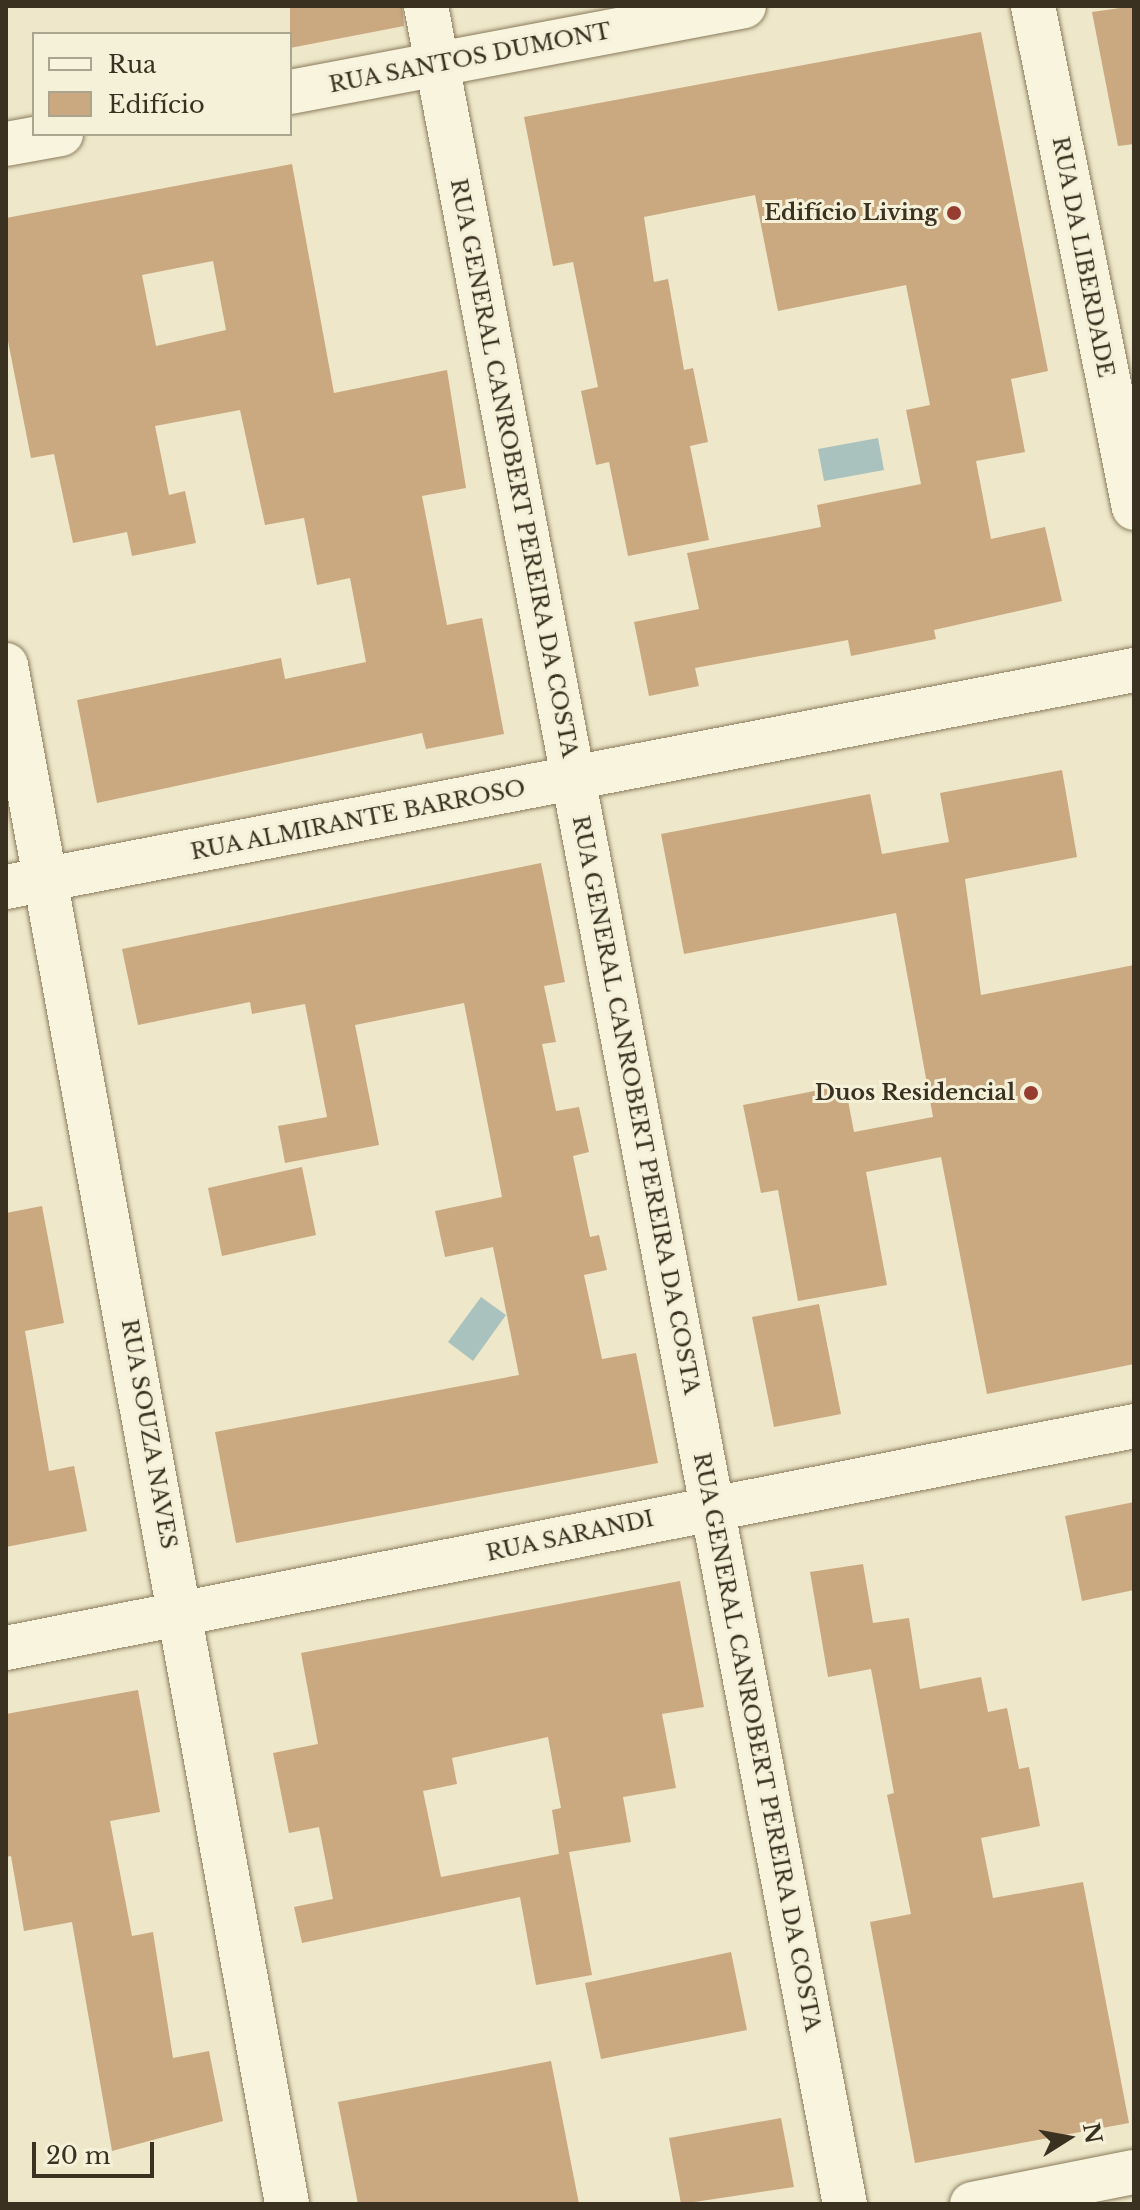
<!DOCTYPE html>
<meta charset="utf-8">
<style>
body{margin:0}
#map{position:relative;width:1140px;height:2210px;overflow:hidden;background:#eee7c9;font-family:"Libre Baskerville",serif}
div>[style]{position:absolute}
[style*='--x']{left:calc(var(--x)*1px);top:calc(var(--y)*1px);width:calc(var(--w)*1px);rotate:calc(var(--a)*1deg)}
.water>*{inset:0;background:#aac2be}
.building>*{inset:0;background:#caa981}
.roads{filter:drop-shadow(0 0 2px #8a7b5e) drop-shadow(0 0 2px #8a7b5e)}
.minor>*{height:44px;margin:-22px;padding:0 22px;transform-origin:22px;border-radius:22px;background:#f8f4dd}
.dots>*{width:22px;height:22px;translate:-50% -50%;box-sizing:border-box;border:4px solid #f5f1d9;border-radius:50%}
span{translate:-50% -50%;white-space:nowrap;text-align:center;line-height:1.15;-webkit-text-stroke:6px #f5f1d9;paint-order:stroke}
.street-label{font-size:22px;color:#3b3121}
.poi-label{font-size:22px;color:#3b3121;font-weight:700}
.right{translate:-100% -50%;text-align:right}
.frame{position:absolute;inset:0;border:8px solid #3b3121;pointer-events:none}
.legend{position:absolute;left:32px;top:32px;width:260px;height:104px;box-sizing:border-box;background:#f5f1d9;border:2px solid #aba48f;margin:0;padding:10px 14px;list-style:none;font-size:24px;color:#3b3121}
.legend li{display:flex;align-items:center;gap:16px;height:40px}
.legend b{width:40px;border:2px solid #aba48f}
.north{position:absolute;left:1028px;top:2098px;width:80px;height:80px;-webkit-text-stroke:6px #f5f1d9;paint-order:stroke;rotate:79deg;font-size:22px;font-weight:700;line-height:32px;text-align:center;color:#3b3121}
.north::after{content:'';display:block;margin:auto;width:28px;height:36px;background:#3b3121;clip-path:polygon(50% 0,100% 100%,50% 72%,0 100%)}
.scale{position:absolute;left:32px;top:2142px;width:122px;height:36px;box-sizing:border-box;border:4px solid #3b3121;border-top:0;padding-left:10px;font-size:24px;line-height:28px;white-space:nowrap;color:#3b3121;-webkit-text-stroke:6px #f5f1d9;paint-order:stroke}
</style>
<div id="map">
<div class="water">
<div style="clip-path:polygon(878px 438px,884px 470px,824px 481px,818px 449px)"></div>
<div style="clip-path:polygon(481px 1297px,506px 1315px,473px 1361px,448px 1342px)"></div>
</div>
<div class="building">
<div style="clip-path:polygon(290px 6px,402px 6px,404px 26px,290px 48px)"></div>
<div style="clip-path:polygon(1134px 6px,1134px 144px,1118px 146px,1092px 12px)"></div>
<div style="clip-path:polygon(981px 32px,1048px 371px,1011px 379px,1025px 452px,976px 461px,991px 539px,1045px 527px,1062px 601px,934px 630px,936px 639px,851px 656px,848px 640px,695px 668px,699px 686px,649px 696px,634px 622px,699px 609px,687px 553px,821px 527px,817px 505px,921px 484px,906px 410px,930px 405px,906px 285px,778px 311px,755px 195px,644px 217px,654px 282px,668px 279px,684px 370px,693px 368px,708px 442px,690px 446px,709px 540px,628px 556px,609px 462px,596px 465px,581px 391px,598px 387px,573px 262px,553px 266px,524px 117px)"></div>
<div style="clip-path:polygon(evenodd,292px 164px,334px 393px,447px 370px,466px 488px,422px 496px,447px 625px,482px 618px,504px 734px,426px 749px,422px 733px,97px 803px,77px 700px,281px 658px,285px 679px,366px 662px,350px 578px,317px 585px,304px 518px,265px 525px,240px 410px,155px 426px,169px 495px,185px 491px,196px 543px,132px 556px,127px 532px,73px 543px,54px 454px,31px 458px,6px 331px,6px 218px,292px 164px,213px 261px,226px 330px,156px 346px,142px 275px,213px 261px)"></div>
<div style="clip-path:polygon(1062px 770px,1077px 857px,965px 879px,981px 995px,1134px 965px,1134px 1364px,987px 1394px,941px 1157px,866px 1172px,887px 1285px,798px 1301px,778px 1190px,761px 1193px,743px 1105px,845px 1085px,854px 1132px,933px 1117px,896px 913px,684px 954px,661px 834px,870px 794px,882px 854px,949px 842px,940px 793px)"></div>
<div style="clip-path:polygon(541px 863px,565px 982px,544px 986px,556px 1042px,542px 1044px,556px 1111px,579px 1107px,589px 1152px,573px 1156px,590px 1237px,599px 1235px,607px 1270px,584px 1275px,602px 1359px,636px 1353px,658px 1463px,236px 1543px,215px 1432px,519px 1375px,493px 1247px,445px 1257px,435px 1211px,502px 1197px,464px 1003px,355px 1025px,379px 1145px,285px 1163px,278px 1126px,327px 1117px,305px 1004px,252px 1014px,250px 1002px,138px 1025px,122px 949px)"></div>
<div style="clip-path:polygon(302px 1167px,316px 1235px,222px 1256px,208px 1188px)"></div>
<div style="clip-path:polygon(42px 1206px,64px 1323px,25px 1331px,49px 1471px,74px 1466px,87px 1531px,6px 1547px,6px 1213px)"></div>
<div style="clip-path:polygon(819px 1304px,841px 1414px,774px 1427px,752px 1317px)"></div>
<div style="clip-path:polygon(1134px 1502px,1134px 1590px,1082px 1601px,1065px 1516px)"></div>
<div style="clip-path:polygon(863px 1564px,873px 1623px,909px 1618px,920px 1689px,981px 1677px,988px 1712px,1007px 1708px,1019px 1769px,1029px 1767px,1040px 1826px,981px 1838px,993px 1898px,1083px 1882px,1129px 2123px,915px 2163px,870px 1922px,911px 1914px,887px 1795px,894px 1793px,871px 1669px,828px 1677px,810px 1572px)"></div>
<div style="clip-path:polygon(evenodd,680px 1581px,704px 1707px,662px 1714px,676px 1788px,623px 1797px,631px 1842px,569px 1852px,592px 1975px,536px 1985px,520px 1897px,302px 1943px,294px 1907px,333px 1899px,319px 1827px,289px 1833px,273px 1753px,318px 1744px,301px 1653px,680px 1581px,548px 1737px,561px 1808px,552px 1810px,559px 1854px,569px 1852px,441px 1877px,423px 1791px,457px 1784px,452px 1758px,548px 1737px)"></div>
<div style="clip-path:polygon(138px 1690px,160px 1812px,110px 1821px,132px 1936px,153px 1932px,173px 2058px,209px 2051px,223px 2121px,112px 2151px,72px 1922px,24px 1931px,11px 1856px,6px 1857px,6px 1714px)"></div>
<div style="clip-path:polygon(731px 1952px,747px 2030px,601px 2059px,585px 1983px)"></div>
<div style="clip-path:polygon(551px 2061px,579px 2204px,358px 2204px,338px 2102px)"></div>
<div style="clip-path:polygon(781px 2118px,794px 2187px,681px 2204px,669px 2138px)"></div>
</div>
<div class="roads">
<div class="minor">
<div style="--x:426;--y:6;--w:2238;--a:79.21"></div>
<div style="--x:1033;--y:6;--w:512;--a:78.62"></div>
<div style="--x:290;--y:92;--w:462;--a:-10.7"></div>
<div style="--x:6;--y:144;--w:56;--a:-10.3"></div>
<div style="--x:6;--y:665;--w:1564;--a:79.65"></div>
<div style="--x:6;--y:887;--w:1149;--a:-10.89"></div>
<div style="--x:6;--y:1648;--w:1150;--a:-11.13"></div>
<div style="--x:972;--y:2204;--w:165;--a:-11.2"></div>
</div>
</div>
<div class="dots">
<div style="left:954px;top:213px;background:#973d30"></div>
<div style="left:1031px;top:1093px;background:#973d30"></div>
</div>
<div class="street-label">
<span style="left:470px;top:58px;rotate:-11deg">RUA SANTOS DUMONT</span>
<span style="left:1083px;top:257px;rotate:79deg">RUA DA LIBERDADE</span>
<span style="left:514px;top:468px;rotate:79deg">RUA GENERAL CANROBERT PEREIRA DA COSTA</span>
<span style="left:358px;top:820px;rotate:-11deg">RUA ALMIRANTE BARROSO</span>
<span style="left:636px;top:1105px;rotate:79deg">RUA GENERAL CANROBERT PEREIRA DA COSTA</span>
<span style="left:149px;top:1434px;rotate:80deg">RUA SOUZA NAVES</span>
<span style="left:570px;top:1536px;rotate:-12deg">RUA SARANDI</span>
<span style="left:757px;top:1742px;rotate:79deg">RUA GENERAL CANROBERT PEREIRA DA COSTA</span>
</div>
<div class="poi-label">
<span class="right" style="left:938px;top:213px">Edifício Living</span>
<span class="right" style="left:1015px;top:1093px">Duos Residencial</span>
</div>
<div class="frame"></div>
<ul class="legend">
<li><b style="height:10px;background:#f8f4dd"></b>Rua</li>
<li><b style="height:22px;background:#caa981"></b>Edifício</li>
</ul>
<div class="north">N</div>
<div class="scale">20 m</div>
</div>
